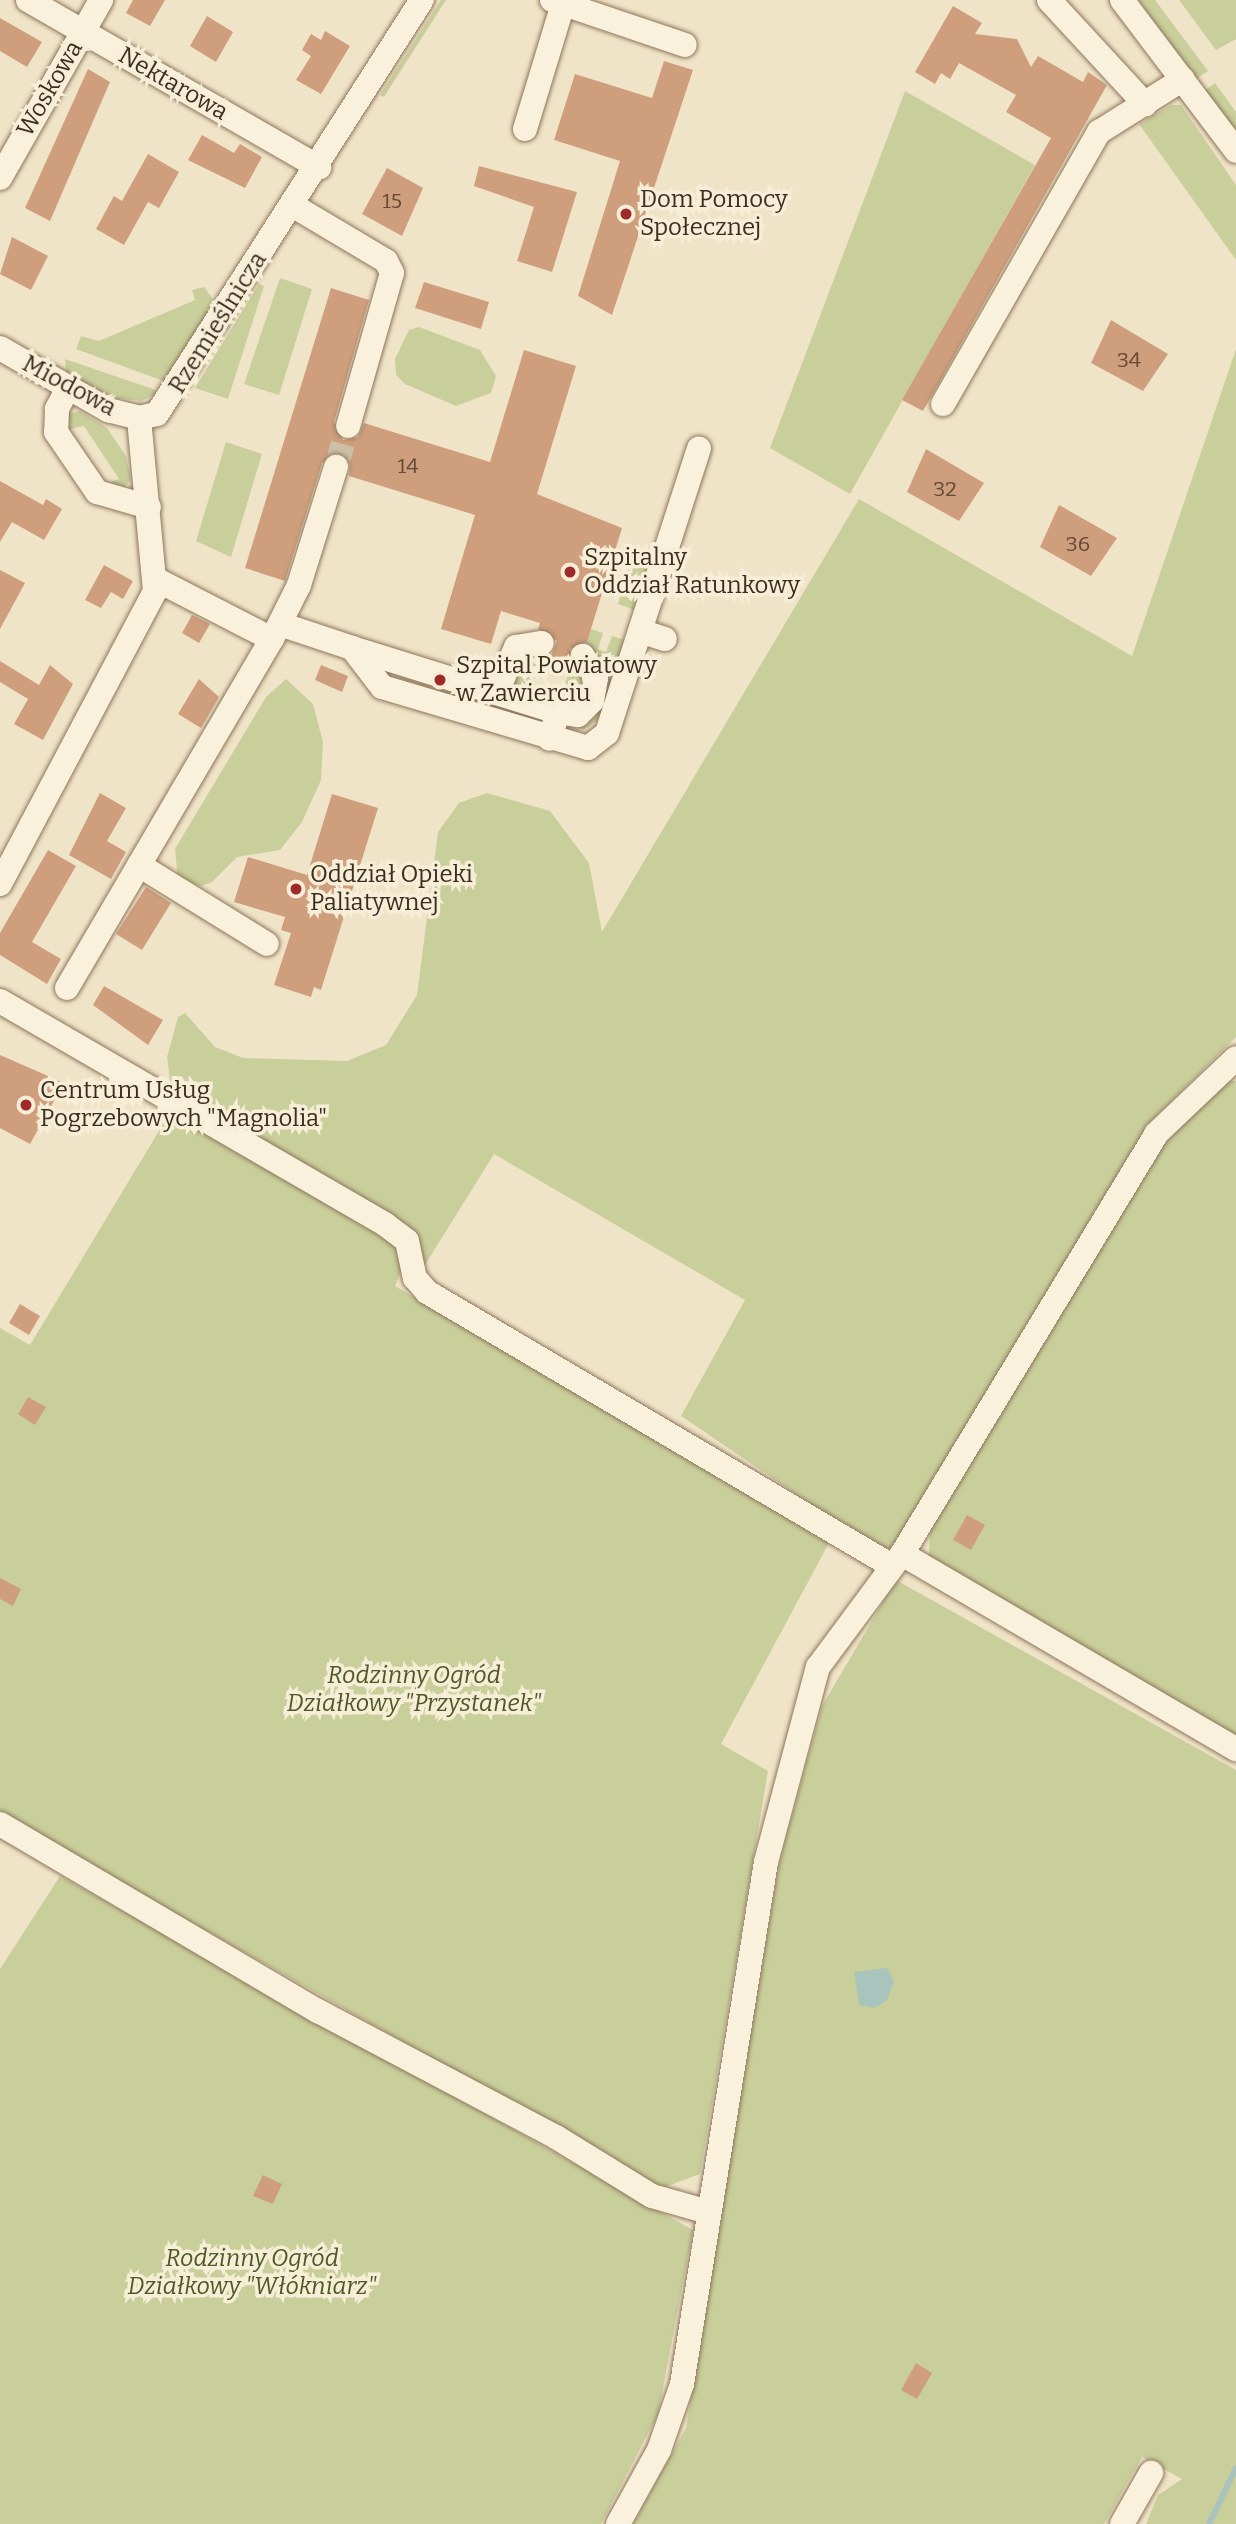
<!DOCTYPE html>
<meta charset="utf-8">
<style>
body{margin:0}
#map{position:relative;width:1236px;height:2524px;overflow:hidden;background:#f0e4c8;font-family:Bitter,serif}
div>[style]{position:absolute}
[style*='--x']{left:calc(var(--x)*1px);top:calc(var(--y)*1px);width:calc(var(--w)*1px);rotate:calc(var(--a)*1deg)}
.green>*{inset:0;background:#c9cf9b}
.water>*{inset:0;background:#a9c4bc}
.stream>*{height:6px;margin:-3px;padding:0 3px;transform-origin:3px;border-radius:3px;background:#a9c4bc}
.building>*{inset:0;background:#cf9f7d}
.minor-tunnel>*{height:24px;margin-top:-12px;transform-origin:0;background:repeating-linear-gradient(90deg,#ccc0a6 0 24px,transparent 0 36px)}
.roads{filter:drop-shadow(0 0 2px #8d765c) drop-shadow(0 0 2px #8d765c)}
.minor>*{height:24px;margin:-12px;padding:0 12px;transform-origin:12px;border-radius:12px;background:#faf1dc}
.dots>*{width:19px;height:19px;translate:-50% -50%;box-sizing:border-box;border:4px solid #f7eed8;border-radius:50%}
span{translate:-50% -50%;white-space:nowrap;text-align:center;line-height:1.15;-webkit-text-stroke:7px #f7eed8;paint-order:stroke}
.number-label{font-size:21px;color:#624a37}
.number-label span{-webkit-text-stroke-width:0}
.street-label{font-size:24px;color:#3d2e20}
.poi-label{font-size:24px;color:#3d2e20}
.left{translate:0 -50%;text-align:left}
.park-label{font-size:24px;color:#4d5a26;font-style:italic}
</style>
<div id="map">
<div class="green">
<div style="clip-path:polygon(441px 0,446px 0,384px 97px,380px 95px)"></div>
<div style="clip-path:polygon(1138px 0,1155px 0,1208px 71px,1196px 79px)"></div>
<div style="clip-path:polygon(1179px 0,1236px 0,1236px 39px,1216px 50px)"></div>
<div style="clip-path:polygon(1215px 83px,1236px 112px,1236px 134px,1204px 91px)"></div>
<div style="clip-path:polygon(905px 91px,1035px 165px,850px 494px,770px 448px)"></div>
<div style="clip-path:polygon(1171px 105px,1181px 105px,1236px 185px,1236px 260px,1139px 124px)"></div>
<div style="clip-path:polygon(280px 278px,312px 289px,279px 395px,244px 384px)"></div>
<div style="clip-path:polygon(259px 284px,264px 286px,228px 399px,195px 388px)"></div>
<div style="clip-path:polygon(204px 287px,216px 303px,169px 383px,76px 349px,81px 336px,99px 341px,195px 300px,192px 290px)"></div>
<div style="clip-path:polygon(419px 327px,480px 350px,496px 376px,491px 393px,456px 406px,405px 384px,396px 375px,395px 359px,409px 330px)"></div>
<div style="clip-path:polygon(1236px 349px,1236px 1037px,1148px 1124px,893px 1548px,878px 1547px,824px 1513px,681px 1416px,745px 1300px,494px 1154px,423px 1268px,401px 1271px,395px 1286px,830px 1541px,721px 1744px,768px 1771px,700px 2174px,662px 2188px,0 1814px,0 1328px,30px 1345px,168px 1116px,184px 1108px,170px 1081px,167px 1057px,178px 1017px,185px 1013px,215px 1047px,243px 1058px,347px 1061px,386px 1045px,417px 995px,438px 832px,459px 803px,487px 793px,550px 811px,589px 863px,602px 932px,859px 499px,1132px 656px)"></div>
<div style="clip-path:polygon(65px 359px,153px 389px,158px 393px,141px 401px,109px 397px,66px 374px)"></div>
<div style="clip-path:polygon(80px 411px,107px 428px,126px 456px,131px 480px,120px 491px,103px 485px,119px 479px,84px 426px,66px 430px,67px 414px)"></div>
<div style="clip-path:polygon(226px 442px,262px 454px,231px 557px,196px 541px)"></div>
<div style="clip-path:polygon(631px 562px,651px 568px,638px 611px,618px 604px)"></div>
<div style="clip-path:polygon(591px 629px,603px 633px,598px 649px,606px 652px,612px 636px,628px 641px,598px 720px,583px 730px,576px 725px,591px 717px,585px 648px)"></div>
<div style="clip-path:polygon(539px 653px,529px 695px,513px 690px,516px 661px)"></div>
<div style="clip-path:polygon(570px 669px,587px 672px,584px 701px,558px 706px)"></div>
<div style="clip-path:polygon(286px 679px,313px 704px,323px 742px,321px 780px,302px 822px,280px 850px,237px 857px,212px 882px,201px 886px,178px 879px,175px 849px,266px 697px)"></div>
<div style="clip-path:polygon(1222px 1081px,1236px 1081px,1236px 1739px,929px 1558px,930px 1525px,1174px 1125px)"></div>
<div style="clip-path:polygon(896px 1580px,1236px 1770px,1236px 2524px,1146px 2524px,1158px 2495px,1182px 2479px,1142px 2457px,1104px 2524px,633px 2524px,686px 2428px,778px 1868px,822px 1706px)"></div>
<div style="clip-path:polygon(60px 1876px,693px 2230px,658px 2414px,601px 2524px,0 2524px,0 1969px)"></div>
</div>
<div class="water">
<div style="clip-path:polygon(887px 1968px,894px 1981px,887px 2000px,874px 2008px,859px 2005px,854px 1972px)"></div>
</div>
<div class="stream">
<div style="--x:1209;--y:2524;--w:62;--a:-64.3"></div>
</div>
<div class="building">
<div style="clip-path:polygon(133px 0,165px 0,150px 26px,126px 13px)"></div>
<div style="clip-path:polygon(953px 6px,982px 23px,975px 34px,1017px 39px,1031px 67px,1038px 56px,1083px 82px,1088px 72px,1107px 85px,923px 411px,902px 400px,1051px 138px,1006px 112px,1016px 95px,959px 63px,950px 79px,941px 73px,935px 84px,915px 72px)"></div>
<div style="clip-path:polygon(207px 16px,233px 32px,216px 62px,190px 46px)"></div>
<div style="clip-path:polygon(0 18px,42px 42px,27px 67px,0 51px)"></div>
<div style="clip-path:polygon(325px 31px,350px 46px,321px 94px,296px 80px,311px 56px,302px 50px,311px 34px,321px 40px)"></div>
<div style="clip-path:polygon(664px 61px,693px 70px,612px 315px,578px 296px,620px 161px,554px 140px,575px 74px,652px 98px)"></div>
<div style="clip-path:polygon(88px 69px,110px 82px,50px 221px,25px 208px)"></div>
<div style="clip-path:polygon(202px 135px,234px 153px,240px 144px,262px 157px,245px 188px,188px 160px)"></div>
<div style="clip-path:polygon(148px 154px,179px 172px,159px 208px,148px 202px,124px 245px,96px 229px,114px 196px,122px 201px)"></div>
<div style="clip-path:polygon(479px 166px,577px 192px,552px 272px,517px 261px,534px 207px,474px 186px)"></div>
<div style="clip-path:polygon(387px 168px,423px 188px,402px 236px,362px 214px)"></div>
<div style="clip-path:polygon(12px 237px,48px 256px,31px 290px,0 274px)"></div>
<div style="clip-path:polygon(424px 282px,489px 302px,481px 329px,415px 308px)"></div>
<div style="clip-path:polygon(331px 288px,369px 300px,334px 422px,343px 440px,358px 437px,364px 423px,490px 462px,524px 350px,576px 366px,537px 494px,622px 528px,587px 642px,570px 649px,574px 670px,538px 659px,552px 654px,557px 641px,538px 629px,540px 623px,501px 611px,491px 644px,441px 629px,475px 515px,349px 476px,350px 463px,340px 453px,322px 463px,285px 581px,245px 568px)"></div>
<div style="clip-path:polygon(1111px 320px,1168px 354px,1143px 391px,1091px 363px)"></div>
<div style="clip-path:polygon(926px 449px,984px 483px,959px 521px,907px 492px)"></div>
<div style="clip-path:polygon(0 481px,43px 505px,46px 499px,62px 509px,44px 540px,12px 522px,0 542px)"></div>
<div style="clip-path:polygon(1059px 505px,1117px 538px,1091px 576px,1040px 547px)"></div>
<div style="clip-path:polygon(104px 565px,133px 581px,123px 599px,111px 592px,101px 608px,85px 600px)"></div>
<div style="clip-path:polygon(0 570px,25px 583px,0 629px)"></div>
<div style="clip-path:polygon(192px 615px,210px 624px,199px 643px,182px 633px)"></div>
<div style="clip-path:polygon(0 661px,39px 685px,50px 665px,73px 684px,43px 740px,14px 724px,28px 699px,0 682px)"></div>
<div style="clip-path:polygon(321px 665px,348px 676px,342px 692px,315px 680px)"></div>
<div style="clip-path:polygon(199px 679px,219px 697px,201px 728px,178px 714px)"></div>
<div style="clip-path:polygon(100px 793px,126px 808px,107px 841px,126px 852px,111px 879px,69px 855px)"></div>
<div style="clip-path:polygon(332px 794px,378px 808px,321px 990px,314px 987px,311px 997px,274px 985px,291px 933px,281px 930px,285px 917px,234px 902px,248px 857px,307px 875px)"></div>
<div style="clip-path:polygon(48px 850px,76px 866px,32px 942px,61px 959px,47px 984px,0 955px,0 933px)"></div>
<div style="clip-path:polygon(146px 887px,171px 903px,142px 950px,116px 934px)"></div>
<div style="clip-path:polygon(104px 986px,163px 1020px,148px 1045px,93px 1005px)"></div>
<div style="clip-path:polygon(0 1055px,64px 1083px,30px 1144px,0 1128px)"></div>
<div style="clip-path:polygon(20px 1304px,40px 1316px,29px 1335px,9px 1323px)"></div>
<div style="clip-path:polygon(28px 1397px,46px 1407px,35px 1425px,18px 1414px)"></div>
<div style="clip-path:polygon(967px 1515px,985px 1525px,971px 1550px,953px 1540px)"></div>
<div style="clip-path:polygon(0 1578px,21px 1589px,13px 1606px,0 1599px)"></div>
<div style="clip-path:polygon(263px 2175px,282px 2184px,273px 2204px,253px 2196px)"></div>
<div style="clip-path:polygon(916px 2363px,932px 2373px,917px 2399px,901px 2390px)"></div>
</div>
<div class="minor-tunnel">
<div style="--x:336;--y:467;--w:43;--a:-73.7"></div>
</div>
<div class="roads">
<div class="minor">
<div style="--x:28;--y:0;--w:336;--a:29.9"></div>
<div style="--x:552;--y:0;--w:140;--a:18.7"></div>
<div style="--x:1049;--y:0;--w:142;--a:47.3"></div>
<div style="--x:1122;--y:0;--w:189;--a:52.9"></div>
<div style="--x:525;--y:129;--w:127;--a:-73.1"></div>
<div style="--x:0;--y:178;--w:205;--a:-60.4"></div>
<div style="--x:292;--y:205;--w:109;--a:30.8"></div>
<div style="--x:386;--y:261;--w:13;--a:63"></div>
<div style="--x:392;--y:273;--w:159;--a:106"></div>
<div style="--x:0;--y:348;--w:125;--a:29.9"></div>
<div style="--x:108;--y:410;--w:32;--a:14"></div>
<div style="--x:139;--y:418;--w:18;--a:-13"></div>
<div style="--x:157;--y:414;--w:492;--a:-57.4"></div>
<div style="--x:68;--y:388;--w:24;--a:118"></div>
<div style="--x:57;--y:409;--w:23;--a:92"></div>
<div style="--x:56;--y:432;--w:73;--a:55.7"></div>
<div style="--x:97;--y:492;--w:54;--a:16.1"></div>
<div style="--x:943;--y:404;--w:314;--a:-60.2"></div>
<div style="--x:1099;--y:132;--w:99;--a:-32.2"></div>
<div style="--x:157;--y:580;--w:129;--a:27.2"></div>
<div style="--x:280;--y:624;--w:76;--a:18.4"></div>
<div style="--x:352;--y:648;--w:49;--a:52.4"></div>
<div style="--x:382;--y:687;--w:215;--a:16.5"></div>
<div style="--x:588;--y:748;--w:24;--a:-38"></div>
<div style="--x:607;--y:733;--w:299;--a:-72.1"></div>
<div style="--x:640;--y:631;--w:26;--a:18"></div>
<div style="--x:352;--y:648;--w:216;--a:17.3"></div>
<div style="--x:558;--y:712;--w:28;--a:107"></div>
<div style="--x:497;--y:693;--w:50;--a:-67.6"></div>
<div style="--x:516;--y:647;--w:26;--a:-9"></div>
<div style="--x:558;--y:712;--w:20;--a:9"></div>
<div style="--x:578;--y:715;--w:20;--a:-45"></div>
<div style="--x:592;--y:701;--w:23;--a:-80"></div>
<div style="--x:596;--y:678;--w:26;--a:-121"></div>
<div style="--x:139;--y:865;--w:150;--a:31.7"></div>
<div style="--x:0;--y:884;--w:331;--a:-62.1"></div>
<div style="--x:155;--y:591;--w:174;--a:-95.3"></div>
<div style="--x:67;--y:988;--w:405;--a:-59.6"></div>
<div style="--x:272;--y:639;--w:60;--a:-63.4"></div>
<div style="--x:299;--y:585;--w:124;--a:-72.6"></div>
<div style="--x:0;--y:1001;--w:446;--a:30.1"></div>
<div style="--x:386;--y:1225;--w:26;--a:37"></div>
<div style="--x:407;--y:1241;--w:38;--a:78"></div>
<div style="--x:415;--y:1278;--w:18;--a:49"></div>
<div style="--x:427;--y:1292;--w:540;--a:30.51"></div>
<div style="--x:902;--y:1554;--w:387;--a:30.3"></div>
<div style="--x:0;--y:1824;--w:369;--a:30.5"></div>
<div style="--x:318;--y:2011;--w:269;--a:27.9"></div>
<div style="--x:556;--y:2137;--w:113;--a:31.6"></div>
<div style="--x:652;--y:2196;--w:58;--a:15.9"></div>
<div style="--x:618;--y:2524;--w:85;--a:-61"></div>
<div style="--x:659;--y:2450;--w:70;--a:-70.8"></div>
<div style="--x:682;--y:2384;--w:529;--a:-80.86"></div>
<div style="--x:766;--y:1862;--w:202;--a:-75.1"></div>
<div style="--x:818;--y:1667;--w:141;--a:-53.4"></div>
<div style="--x:902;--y:1554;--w:491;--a:-58.8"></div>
<div style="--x:1156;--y:1134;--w:110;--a:-43.5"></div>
<div style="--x:1122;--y:2524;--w:59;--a:-60.4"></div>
</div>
</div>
<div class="dots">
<div style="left:626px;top:214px;background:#9e2a2b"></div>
<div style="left:570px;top:572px;background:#9e2a2b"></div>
<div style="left:440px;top:680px;background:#9e2a2b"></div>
<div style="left:296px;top:889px;background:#9e2a2b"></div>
<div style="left:26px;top:1105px;background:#9e2a2b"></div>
</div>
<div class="number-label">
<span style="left:392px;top:201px">15</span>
<span style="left:1129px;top:360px">34</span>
<span style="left:408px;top:466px">14</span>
<span style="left:945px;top:489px">32</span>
<span style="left:1078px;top:544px">36</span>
</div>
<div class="street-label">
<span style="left:173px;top:84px;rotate:30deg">Nektarowa</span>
<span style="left:50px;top:89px;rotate:-60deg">Woskowa</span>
<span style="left:218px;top:323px;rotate:-58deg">Rzemieślnicza</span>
<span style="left:69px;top:386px;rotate:28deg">Miodowa</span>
</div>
<div class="poi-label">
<span class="left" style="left:640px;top:214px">Dom Pomocy<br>Społecznej</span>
<span class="left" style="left:584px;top:572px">Szpitalny<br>Oddział Ratunkowy</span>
<span class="left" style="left:456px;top:680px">Szpital Powiatowy<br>w Zawierciu</span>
<span class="left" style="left:310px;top:889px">Oddział Opieki<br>Paliatywnej</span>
<span class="left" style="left:40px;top:1105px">Centrum Usług<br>Pogrzebowych "Magnolia"</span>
</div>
<div class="park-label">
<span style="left:414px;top:1690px">Rodzinny Ogród<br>Działkowy "Przystanek"</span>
<span style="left:252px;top:2273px">Rodzinny Ogród<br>Działkowy "Włókniarz"</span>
</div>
</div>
